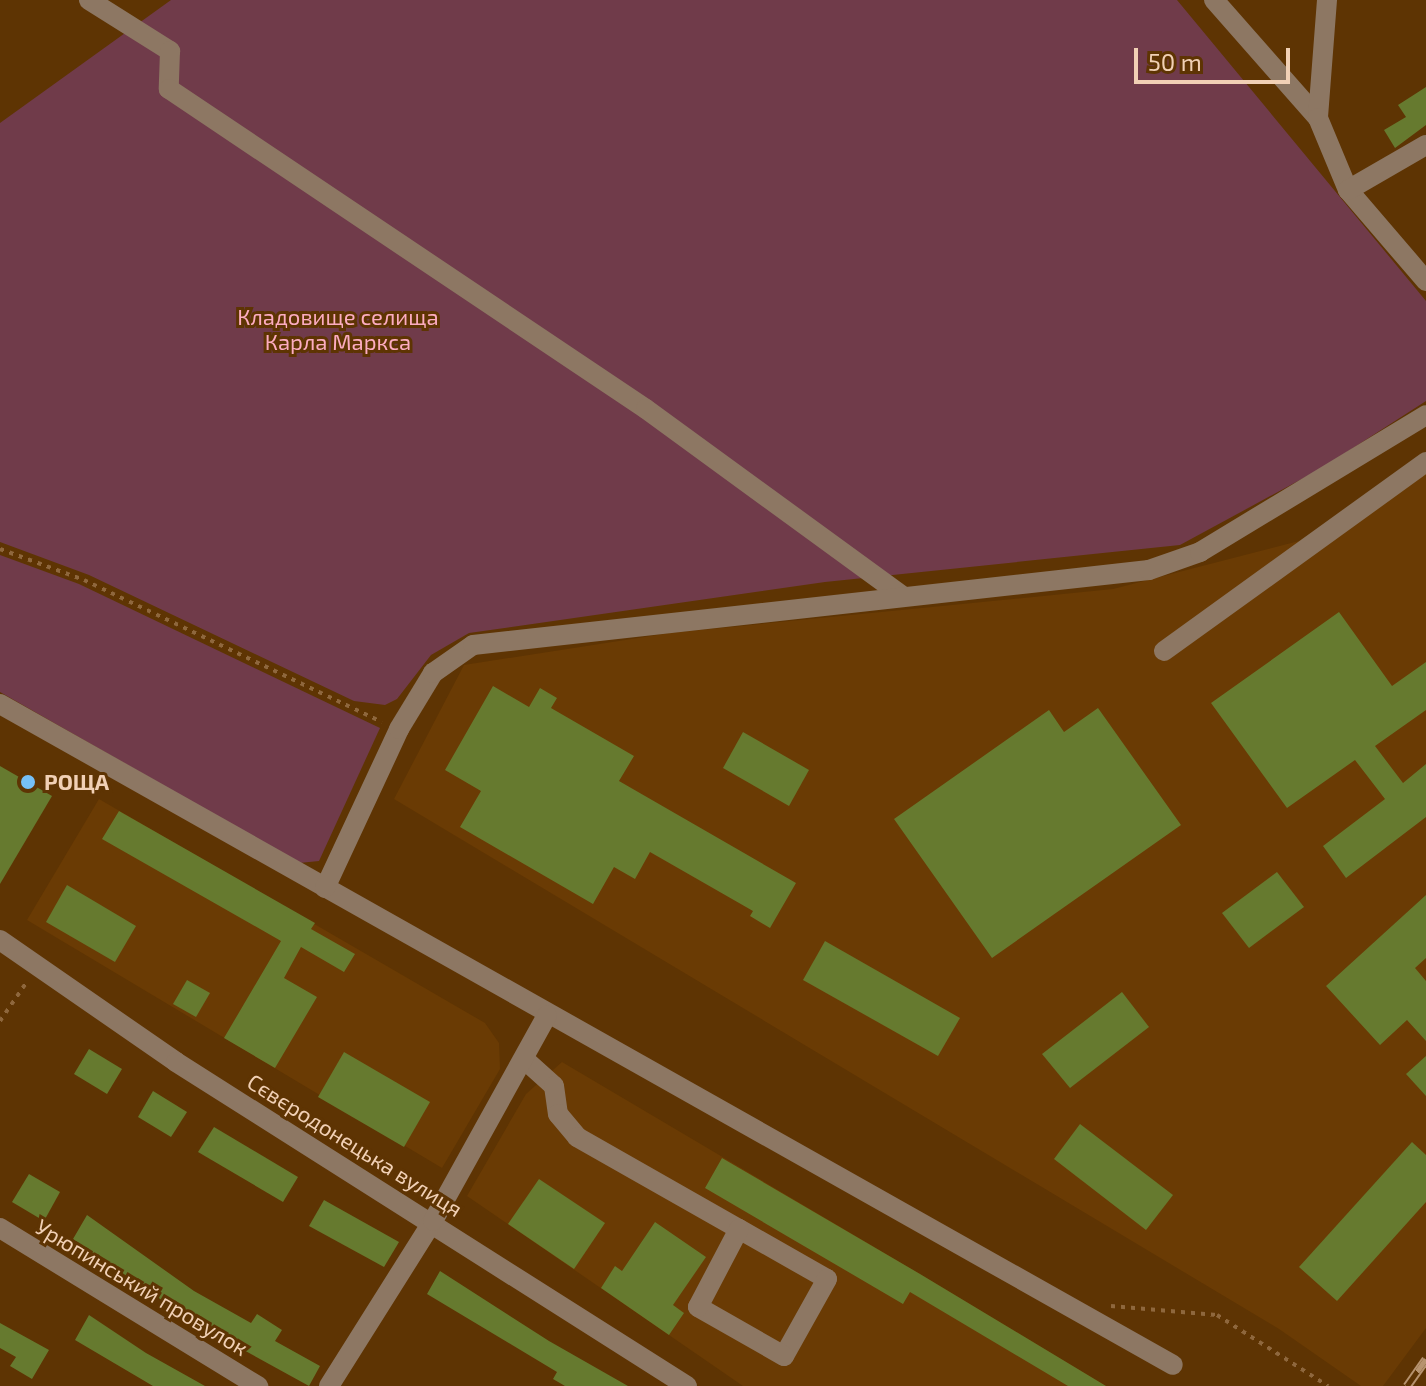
<!DOCTYPE html>
<meta charset="utf-8">
<style>
body{margin:0}
#map{position:relative;width:1426px;height:1386px;overflow:hidden;background:#5e3403;font-family:"Exo 2",sans-serif}
div>[style]{position:absolute}
[style*='--x']{left:calc(var(--x)*1px);top:calc(var(--y)*1px);width:calc(var(--w)*1px);rotate:calc(var(--a)*1deg)}
.built>*{inset:0;background:#6a3b04}
.green>*{inset:0;background:#703b4a}
.building>*{inset:0;background:#667a2f}
.path>*{height:4px;margin-top:-2px;transform-origin:0;background:repeating-linear-gradient(90deg,#8e673d 0 4px,transparent 0 10px)}
.minor>*{height:20px;margin:-10px;padding:0 10px;transform-origin:10px;border-radius:10px;background:#8d7763}
.rail>*{height:9px;margin-top:-4.5px;transform-origin:0;background:repeating-linear-gradient(90deg,#5e3403 0 18px,#b7936f 0 36px);box-sizing:border-box;border-block:2px solid #b7936f}
.dots>*{width:22px;height:22px;translate:-50% -50%;box-sizing:border-box;border:4px solid #5e3403;border-radius:50%}
span{translate:-50% -50%;white-space:nowrap;text-align:center;line-height:1.15;-webkit-text-stroke:6px #5e3403;paint-order:stroke}
.park-label{font-size:22px;color:#fcacc1}
.poi-label{font-size:22px;color:#f1d0b5;font-weight:700}
.left{translate:0 -50%;text-align:left}
.street-label{font-size:22px;color:#f1d0b5}
.scale{position:absolute;left:1134px;top:48px;width:156px;height:36px;box-sizing:border-box;border:4px solid #f1d0b5;border-top:0;padding-left:10px;font-size:24px;line-height:28px;white-space:nowrap;color:#f1d0b5;-webkit-text-stroke:6px #5e3403;paint-order:stroke}
</style>
<div id="map">
<div class="built">
<div style="clip-path:polygon(1426px 456px,1426px 1328px,1383px 1386px,1361px 1386px,1279px 1329px,394px 799px,464px 665px,670px 633px,1113px 589px,1299px 541px)"></div>
<div style="clip-path:polygon(99px 799px,485px 1023px,499px 1043px,500px 1069px,442px 1168px,27px 920px)"></div>
<div style="clip-path:polygon(562px 1062px,920px 1274px,1106px 1386px,743px 1386px,467px 1196px,526px 1094px)"></div>
</div>
<div class="green">
<div style="clip-path:polygon(171px 0,1177px 0,1426px 301px,1426px 401px,1322px 468px,1180px 545px,825px 582px,469px 633px,431px 655px,397px 699px,385px 705px,354px 701px,89px 575px,0 542px,0 123px)"></div>
<div style="clip-path:polygon(0 555px,79px 584px,380px 728px,319px 861px,299px 863px,0 692px)"></div>
</div>
<div class="building">
<div style="clip-path:polygon(1426px 87px,1426px 125px,1395px 148px,1384px 130px,1406px 117px,1398px 105px)"></div>
<div style="clip-path:polygon(1339px 612px,1392px 686px,1426px 662px,1426px 710px,1375px 746px,1403px 783px,1426px 764px,1426px 817px,1346px 878px,1323px 846px,1385px 799px,1355px 760px,1287px 808px,1211px 703px)"></div>
<div style="clip-path:polygon(493px 686px,529px 707px,540px 688px,557px 698px,551px 708px,634px 756px,619px 781px,796px 883px,770px 928px,750px 916px,753px 911px,650px 852px,635px 879px,614px 867px,593px 904px,460px 827px,481px 791px,445px 770px)"></div>
<div style="clip-path:polygon(1098px 708px,1181px 825px,992px 958px,894px 819px,1049px 710px,1064px 732px)"></div>
<div style="clip-path:polygon(743px 732px,809px 770px,789px 806px,723px 768px)"></div>
<div style="clip-path:polygon(0 766px,52px 796px,0 884px)"></div>
<div style="clip-path:polygon(119px 811px,315px 923px,311px 929px,355px 954px,344px 972px,301px 947px,284px 978px,317px 997px,275px 1068px,224px 1038px,281px 941px,102px 839px)"></div>
<div style="clip-path:polygon(1277px 872px,1304px 907px,1249px 948px,1222px 913px)"></div>
<div style="clip-path:polygon(67px 885px,136px 926px,115px 962px,46px 922px)"></div>
<div style="clip-path:polygon(1426px 895px,1426px 958px,1415px 968px,1426px 981px,1426px 1041px,1407px 1020px,1380px 1045px,1326px 986px)"></div>
<div style="clip-path:polygon(825px 941px,960px 1018px,938px 1056px,803px 980px)"></div>
<div style="clip-path:polygon(187px 980px,210px 993px,196px 1017px,173px 1004px)"></div>
<div style="clip-path:polygon(1122px 992px,1149px 1027px,1070px 1088px,1042px 1054px)"></div>
<div style="clip-path:polygon(89px 1049px,122px 1069px,107px 1094px,74px 1074px)"></div>
<div style="clip-path:polygon(344px 1052px,430px 1102px,404px 1147px,318px 1097px)"></div>
<div style="clip-path:polygon(1426px 1056px,1426px 1096px,1406px 1074px)"></div>
<div style="clip-path:polygon(153px 1091px,187px 1112px,171px 1137px,138px 1117px)"></div>
<div style="clip-path:polygon(1080px 1124px,1173px 1195px,1146px 1230px,1054px 1159px)"></div>
<div style="clip-path:polygon(214px 1127px,298px 1177px,283px 1202px,198px 1152px)"></div>
<div style="clip-path:polygon(1412px 1142px,1426px 1155px,1426px 1202px,1337px 1301px,1299px 1267px)"></div>
<div style="clip-path:polygon(722px 1158px,920px 1274px,1106px 1386px,1068px 1386px,910px 1292px,903px 1304px,705px 1188px)"></div>
<div style="clip-path:polygon(29px 1174px,60px 1192px,44px 1221px,12px 1202px)"></div>
<div style="clip-path:polygon(539px 1179px,605px 1223px,574px 1269px,508px 1224px)"></div>
<div style="clip-path:polygon(324px 1200px,399px 1242px,384px 1267px,309px 1226px)"></div>
<div style="clip-path:polygon(87px 1215px,194px 1291px,251px 1323px,257px 1314px,282px 1330px,275px 1341px,320px 1366px,309px 1386px,198px 1325px,73px 1239px)"></div>
<div style="clip-path:polygon(655px 1222px,706px 1257px,673px 1305px,684px 1313px,669px 1335px,601px 1288px,615px 1266px,622px 1271px)"></div>
<div style="clip-path:polygon(440px 1271px,549px 1341px,628px 1386px,565px 1386px,553px 1379px,557px 1372px,427px 1294px)"></div>
<div style="clip-path:polygon(89px 1315px,146px 1353px,205px 1386px,153px 1386px,75px 1340px)"></div>
<div style="clip-path:polygon(0 1323px,49px 1350px,32px 1379px,10px 1366px,16px 1357px,0 1348px)"></div>
</div>
<div class="path">
<div style="--x:0;--y:549;--w:90;--a:20.3"></div>
<div style="--x:84;--y:580;--w:330;--a:25.5"></div>
<div style="--x:0;--y:1021;--w:46;--a:-55.6"></div>
<div style="--x:1111;--y:1306;--w:106;--a:4.9"></div>
<div style="--x:1217;--y:1315;--w:132;--a:32.6"></div>
</div>
<div class="minor">
<div style="--x:89;--y:0;--w:96;--a:32.2"></div>
<div style="--x:170;--y:51;--w:38;--a:92"></div>
<div style="--x:169;--y:89;--w:574;--a:33.86"></div>
<div style="--x:646;--y:409;--w:316;--a:36.1"></div>
<div style="--x:1214;--y:0;--w:157;--a:48.6"></div>
<div style="--x:1327;--y:0;--w:118;--a:94.4"></div>
<div style="--x:1318;--y:118;--w:78;--a:67.4"></div>
<div style="--x:1348;--y:190;--w:120;--a:49.4"></div>
<div style="--x:1348;--y:190;--w:90;--a:-30"></div>
<div style="--x:1164;--y:651;--w:323;--a:-35.8"></div>
<div style="--x:0;--y:704;--w:1346;--a:29.4"></div>
<div style="--x:325;--y:888;--w:175;--a:-65"></div>
<div style="--x:399;--y:729;--w:66;--a:-58.7"></div>
<div style="--x:433;--y:673;--w:49;--a:-35"></div>
<div style="--x:473;--y:645;--w:680;--a:-6.33"></div>
<div style="--x:1149;--y:570;--w:54;--a:-19.4"></div>
<div style="--x:1200;--y:552;--w:264;--a:-31.2"></div>
<div style="--x:0;--y:940;--w:214;--a:34.7"></div>
<div style="--x:176;--y:1062;--w:605;--a:32.38"></div>
<div style="--x:524;--y:1059;--w:40;--a:42"></div>
<div style="--x:554;--y:1086;--w:28;--a:82"></div>
<div style="--x:558;--y:1114;--w:30;--a:50"></div>
<div style="--x:577;--y:1137;--w:186;--a:29.6"></div>
<div style="--x:739;--y:1229;--w:101;--a:29.6"></div>
<div style="--x:827;--y:1279;--w:88;--a:119.2"></div>
<div style="--x:784;--y:1356;--w:99;--a:-150.3"></div>
<div style="--x:698;--y:1307;--w:88;--a:-62.3"></div>
<div style="--x:0;--y:1228;--w:303;--a:31.5"></div>
<div style="--x:329;--y:1386;--w:195;--a:-57.8"></div>
<div style="--x:433;--y:1221;--w:235;--a:-61"></div>
</div>
<div class="rail">
<div style="--x:1407;--y:1386;--w:33;--a:-55"></div>
</div>
<div class="dots">
<div style="left:28px;top:782px;background:#76c0f7"></div>
</div>
<div class="park-label">
<span style="left:338px;top:329px">Кладовище селища<br>Карла Маркса</span>
</div>
<div class="poi-label">
<span class="left" style="left:44px;top:782px">РОЩА</span>
</div>
<div class="street-label">
<span style="left:355px;top:1145px;rotate:32deg">Сєвєродонецька вулиця</span>
<span style="left:142px;top:1287px;rotate:31deg">Урюпинський провулок</span>
</div>
<div class="scale">50 m</div>
</div>
